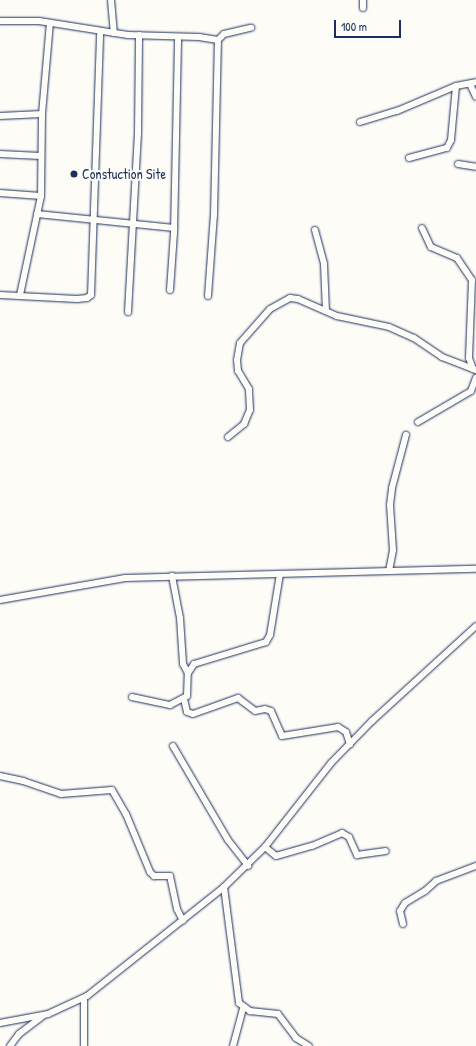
<!DOCTYPE html>
<style>
body{margin:0}
#map{position:relative;width:476px;height:1046px;overflow:hidden;background:#fdfcf7;font-family:"Patrick Hand",sans-serif}
div>[style]{position:absolute}
[style*='--x']{left:calc(var(--x)*1px);top:calc(var(--y)*1px);width:calc(var(--w)*1px);rotate:calc(var(--a)*1deg)}
.roads{filter:drop-shadow(0 0 1px #1b2f5e) drop-shadow(0 0 1px #1b2f5e)}
.minor>*{height:6px;margin:-3px;padding:0 3px;transform-origin:3px;border-radius:3px;background:#fdfcf7}
.dots>*{width:11px;height:11px;translate:-50% -50%;box-sizing:border-box;border:2px solid #fdfcf7;border-radius:50%}
span{translate:-50% -50%;white-space:nowrap;text-align:center;line-height:1.15;-webkit-text-stroke:4px #fdfcf7;paint-order:stroke}
.poi-label{font-size:14px;color:#1b2f5e}
.left{translate:0 -50%;text-align:left}
.scale{position:absolute;left:334px;top:20px;width:67px;height:18px;box-sizing:border-box;border:2px solid #1b2f5e;border-top:0;padding-left:5px;font-size:12px;line-height:14px;white-space:nowrap;color:#1b2f5e;-webkit-text-stroke:3px #fdfcf7;paint-order:stroke}
</style>
<div id="map">
<div class="roads">
<div class="minor">
<div style="--x:111;--y:0;--w:33;--a:85"></div>
<div style="--x:363;--y:8;--w:8;--a:-90"></div>
<div style="--x:0;--y:21;--w:39;--a:0"></div>
<div style="--x:39;--y:21;--w:90;--a:8.9"></div>
<div style="--x:128;--y:35;--w:71;--a:1.6"></div>
<div style="--x:199;--y:37;--w:19;--a:9"></div>
<div style="--x:218;--y:40;--w:8;--a:-45"></div>
<div style="--x:224;--y:34;--w:28;--a:-13"></div>
<div style="--x:470;--y:84;--w:14;--a:65"></div>
<div style="--x:0;--y:116;--w:42;--a:-2.7"></div>
<div style="--x:360;--y:122;--w:39;--a:-17"></div>
<div style="--x:397;--y:111;--w:64;--a:-23"></div>
<div style="--x:456;--y:86;--w:20;--a:-11"></div>
<div style="--x:0;--y:154;--w:41;--a:2.8"></div>
<div style="--x:409;--y:158;--w:39;--a:-15"></div>
<div style="--x:447;--y:148;--w:9;--a:-63"></div>
<div style="--x:451;--y:140;--w:54;--a:-84.7"></div>
<div style="--x:458;--y:164;--w:18;--a:9"></div>
<div style="--x:0;--y:193;--w:41;--a:4.2"></div>
<div style="--x:37;--y:214;--w:138;--a:5.8"></div>
<div style="--x:422;--y:228;--w:21;--a:65"></div>
<div style="--x:431;--y:247;--w:28;--a:23"></div>
<div style="--x:457;--y:258;--w:27;--a:56"></div>
<div style="--x:472;--y:280;--w:78;--a:92.2"></div>
<div style="--x:469;--y:358;--w:12;--a:70"></div>
<div style="--x:315;--y:230;--w:35;--a:75"></div>
<div style="--x:324;--y:264;--w:47;--a:87.6"></div>
<div style="--x:170;--y:290;--w:57;--a:-86"></div>
<div style="--x:174;--y:233;--w:196;--a:-88.8"></div>
<div style="--x:0;--y:295;--w:77;--a:3"></div>
<div style="--x:77;--y:299;--w:10;--a:-6"></div>
<div style="--x:87;--y:298;--w:5;--a:-37"></div>
<div style="--x:91;--y:295;--w:264;--a:-88"></div>
<div style="--x:20;--y:295;--w:101;--a:-78"></div>
<div style="--x:41;--y:196;--w:82;--a:-89.3"></div>
<div style="--x:42;--y:114;--w:91;--a:-85"></div>
<div style="--x:208;--y:296;--w:81;--a:-85.8"></div>
<div style="--x:214;--y:215;--w:175;--a:-88.7"></div>
<div style="--x:128;--y:312;--w:178;--a:-86.8"></div>
<div style="--x:138;--y:134;--w:99;--a:-89.4"></div>
<div style="--x:418;--y:422;--w:61;--a:-30.3"></div>
<div style="--x:471;--y:391;--w:14;--a:-69"></div>
<div style="--x:228;--y:437;--w:21;--a:-39"></div>
<div style="--x:244;--y:424;--w:15;--a:-67"></div>
<div style="--x:250;--y:410;--w:21;--a:-93"></div>
<div style="--x:249;--y:389;--w:21;--a:-121"></div>
<div style="--x:238;--y:371;--w:11;--a:-95"></div>
<div style="--x:237;--y:360;--w:17;--a:-80"></div>
<div style="--x:240;--y:343;--w:45;--a:-48.6"></div>
<div style="--x:270;--y:309;--w:23;--a:-29"></div>
<div style="--x:290;--y:298;--w:8;--a:7"></div>
<div style="--x:298;--y:299;--w:43;--a:23.6"></div>
<div style="--x:337;--y:316;--w:53;--a:11.9"></div>
<div style="--x:389;--y:327;--w:27;--a:24"></div>
<div style="--x:414;--y:338;--w:34;--a:34"></div>
<div style="--x:442;--y:357;--w:36;--a:21"></div>
<div style="--x:389;--y:571;--w:21;--a:-79"></div>
<div style="--x:393;--y:550;--w:45;--a:-93.8"></div>
<div style="--x:390;--y:505;--w:17;--a:-83"></div>
<div style="--x:392;--y:488;--w:55;--a:-75.2"></div>
<div style="--x:0;--y:600;--w:127;--a:-10"></div>
<div style="--x:125;--y:578;--w:351;--a:-1.5"></div>
<div style="--x:188;--y:673;--w:11;--a:-56"></div>
<div style="--x:194;--y:664;--w:75;--a:-17"></div>
<div style="--x:266;--y:642;--w:8;--a:-60"></div>
<div style="--x:270;--y:635;--w:62;--a:-80.7"></div>
<div style="--x:132;--y:697;--w:39;--a:12"></div>
<div style="--x:170;--y:705;--w:19;--a:-28"></div>
<div style="--x:187;--y:696;--w:23;--a:-88"></div>
<div style="--x:188;--y:673;--w:10;--a:-119"></div>
<div style="--x:183;--y:664;--w:46;--a:-93.7"></div>
<div style="--x:180;--y:618;--w:43;--a:-100.8"></div>
<div style="--x:184;--y:699;--w:13;--a:77"></div>
<div style="--x:187;--y:712;--w:6;--a:18"></div>
<div style="--x:193;--y:714;--w:48;--a:-19.6"></div>
<div style="--x:238;--y:698;--w:21;--a:37"></div>
<div style="--x:255;--y:711;--w:10;--a:-11"></div>
<div style="--x:265;--y:709;--w:6;--a:18"></div>
<div style="--x:271;--y:711;--w:27;--a:66"></div>
<div style="--x:282;--y:736;--w:57;--a:-9.1"></div>
<div style="--x:338;--y:727;--w:9;--a:32"></div>
<div style="--x:346;--y:732;--w:13;--a:72"></div>
<div style="--x:173;--y:746;--w:109;--a:59.7"></div>
<div style="--x:228;--y:840;--w:33;--a:52"></div>
<div style="--x:0;--y:776;--w:24;--a:12"></div>
<div style="--x:23;--y:781;--w:40;--a:18.9"></div>
<div style="--x:61;--y:794;--w:51;--a:-4.5"></div>
<div style="--x:112;--y:790;--w:28;--a:60"></div>
<div style="--x:126;--y:814;--w:63;--a:67.5"></div>
<div style="--x:150;--y:872;--w:6;--a:45"></div>
<div style="--x:154;--y:876;--w:16;--a:0"></div>
<div style="--x:170;--y:876;--w:34;--a:78"></div>
<div style="--x:177;--y:909;--w:13;--a:63"></div>
<div style="--x:265;--y:847;--w:14;--a:39"></div>
<div style="--x:276;--y:856;--w:37;--a:-16"></div>
<div style="--x:312;--y:846;--w:33;--a:-23"></div>
<div style="--x:342;--y:833;--w:8;--a:30"></div>
<div style="--x:349;--y:837;--w:20;--a:66"></div>
<div style="--x:357;--y:855;--w:29;--a:-8"></div>
<div style="--x:224;--y:887;--w:117;--a:82.6"></div>
<div style="--x:239;--y:1003;--w:14;--a:36"></div>
<div style="--x:250;--y:1011;--w:28;--a:6"></div>
<div style="--x:278;--y:1014;--w:30;--a:53"></div>
<div style="--x:296;--y:1038;--w:15;--a:32"></div>
<div style="--x:403;--y:924;--w:13;--a:-103"></div>
<div style="--x:400;--y:911;--w:9;--a:-58"></div>
<div style="--x:405;--y:903;--w:23;--a:-31"></div>
<div style="--x:425;--y:891;--w:15;--a:-42"></div>
<div style="--x:436;--y:881;--w:43;--a:-20.6"></div>
<div style="--x:0;--y:1023;--w:49;--a:-10.6"></div>
<div style="--x:48;--y:1014;--w:43;--a:-24.8"></div>
<div style="--x:87;--y:996;--w:175;--a:-38.5"></div>
<div style="--x:224;--y:887;--w:57;--a:-44.3"></div>
<div style="--x:265;--y:847;--w:107;--a:-51.8"></div>
<div style="--x:331;--y:763;--w:59;--a:-45.7"></div>
<div style="--x:372;--y:721;--w:141;--a:-42.4"></div>
<div style="--x:10;--y:1046;--w:15;--a:-53"></div>
<div style="--x:19;--y:1034;--w:30;--a:-37"></div>
<div style="--x:84;--y:1046;--w:48;--a:-90"></div>
<div style="--x:233;--y:1046;--w:39;--a:-75"></div>
</div>
</div>
<div class="dots">
<div style="left:74px;top:174px;background:#1b2f5e"></div>
</div>
<div class="poi-label">
<span class="left" style="left:82px;top:174px">Constuction Site</span>
</div>
<div class="scale">100 m</div>
</div>
